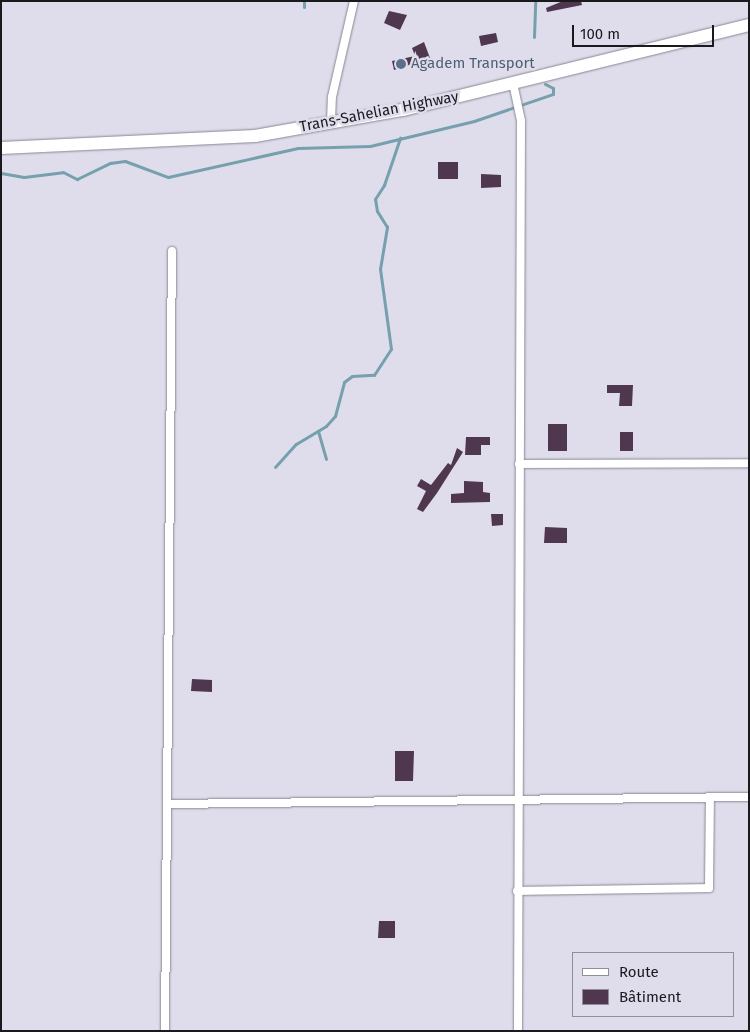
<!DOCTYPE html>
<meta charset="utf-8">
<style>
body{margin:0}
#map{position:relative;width:750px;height:1032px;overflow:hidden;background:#dfddeb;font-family:"Fira Sans",sans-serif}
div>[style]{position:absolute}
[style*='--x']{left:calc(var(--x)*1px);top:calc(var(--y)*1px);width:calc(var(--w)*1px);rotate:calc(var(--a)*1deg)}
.stream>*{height:3px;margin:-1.5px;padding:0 1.5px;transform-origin:1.5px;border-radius:1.5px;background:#76a0ad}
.building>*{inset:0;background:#4f374f}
.roads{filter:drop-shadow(0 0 1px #888793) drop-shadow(0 0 1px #888793)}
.minor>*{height:8px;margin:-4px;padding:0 4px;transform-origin:4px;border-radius:4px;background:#fff}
.trunk>*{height:12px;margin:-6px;padding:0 6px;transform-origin:6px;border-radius:6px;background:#fff}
.dots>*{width:14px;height:14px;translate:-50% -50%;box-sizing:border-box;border:2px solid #dfddeb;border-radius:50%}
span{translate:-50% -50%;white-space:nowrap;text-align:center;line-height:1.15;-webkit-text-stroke:5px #dfddeb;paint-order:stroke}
.service-label{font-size:15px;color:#4e5e75}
.left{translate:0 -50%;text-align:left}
.street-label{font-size:15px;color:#1a191e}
.frame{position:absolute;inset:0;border:2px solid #1a191e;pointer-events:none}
.legend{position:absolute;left:572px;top:952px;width:162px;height:65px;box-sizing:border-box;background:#dfddeb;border:1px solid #908f99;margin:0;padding:6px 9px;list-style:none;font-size:15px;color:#1a191e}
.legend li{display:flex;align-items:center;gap:10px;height:25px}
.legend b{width:25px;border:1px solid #908f99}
.scale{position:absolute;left:572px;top:25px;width:142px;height:22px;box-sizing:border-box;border:2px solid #1a191e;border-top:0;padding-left:6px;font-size:15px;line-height:18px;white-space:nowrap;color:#1a191e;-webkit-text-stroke:4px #dfddeb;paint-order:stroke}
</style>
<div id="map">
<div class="stream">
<div style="--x:304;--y:7;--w:6;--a:-90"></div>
<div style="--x:534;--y:37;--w:36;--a:-88"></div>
<div style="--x:1;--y:173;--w:23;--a:10"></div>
<div style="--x:24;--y:177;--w:39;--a:-7"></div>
<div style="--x:63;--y:172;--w:16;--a:27"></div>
<div style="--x:77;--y:179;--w:37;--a:-26"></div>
<div style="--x:110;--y:163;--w:15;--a:-8"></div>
<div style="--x:125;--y:161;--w:46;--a:20.4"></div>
<div style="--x:168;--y:177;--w:133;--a:-12.6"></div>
<div style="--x:298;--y:148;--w:72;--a:-1.6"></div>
<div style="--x:370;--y:146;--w:107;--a:-13.5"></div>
<div style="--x:474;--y:121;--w:83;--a:-18.9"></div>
<div style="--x:553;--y:94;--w:6;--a:-90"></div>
<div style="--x:553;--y:88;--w:9;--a:-153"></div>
<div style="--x:318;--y:431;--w:29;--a:74"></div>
<div style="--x:275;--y:467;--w:31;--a:-48"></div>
<div style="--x:296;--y:444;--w:35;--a:-31"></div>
<div style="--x:326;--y:426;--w:13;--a:-48"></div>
<div style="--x:335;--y:416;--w:35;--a:-75"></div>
<div style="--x:344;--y:382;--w:10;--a:-37"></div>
<div style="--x:352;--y:376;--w:22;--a:-3"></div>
<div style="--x:374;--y:375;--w:31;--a:-57"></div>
<div style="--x:391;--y:349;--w:81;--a:-97.8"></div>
<div style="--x:380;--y:269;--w:43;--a:-80.5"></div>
<div style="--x:387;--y:227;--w:19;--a:-122"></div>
<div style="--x:377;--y:211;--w:12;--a:-99"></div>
<div style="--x:375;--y:199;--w:17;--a:-57"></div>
<div style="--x:384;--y:185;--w:50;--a:-71.2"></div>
</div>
<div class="building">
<div style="clip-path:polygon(563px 1px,581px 1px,582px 5px,547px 12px,546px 8px)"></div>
<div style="clip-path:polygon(389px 11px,407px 15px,400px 30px,384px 23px)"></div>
<div style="clip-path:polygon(496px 33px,498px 42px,481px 46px,479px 36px)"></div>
<div style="clip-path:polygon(424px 42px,430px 58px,394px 70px,392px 61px,415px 56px,412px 48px)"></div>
<div style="clip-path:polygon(438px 162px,458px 162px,458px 179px,438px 179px)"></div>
<div style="clip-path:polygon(481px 174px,501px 175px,501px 187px,481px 188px)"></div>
<div style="clip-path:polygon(607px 385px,633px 385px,632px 406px,619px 406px,620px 393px,607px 393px)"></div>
<div style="clip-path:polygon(548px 424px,567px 424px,567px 451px,548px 451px)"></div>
<div style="clip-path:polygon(620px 432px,633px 432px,633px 451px,620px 451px)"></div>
<div style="clip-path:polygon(466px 437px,490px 437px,490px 445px,481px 445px,481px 455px,465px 455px)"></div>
<div style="clip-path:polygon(457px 448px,463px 452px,437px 493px,423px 512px,417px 509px,426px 491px,417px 486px,421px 479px,431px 485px,448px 463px,451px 465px)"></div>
<div style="clip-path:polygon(464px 481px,483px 482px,483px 492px,490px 493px,490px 502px,451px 503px,451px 494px,464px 493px)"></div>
<div style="clip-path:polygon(491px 514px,503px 514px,503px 525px,492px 526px)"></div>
<div style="clip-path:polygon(545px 527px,567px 528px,567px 543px,544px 543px)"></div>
<div style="clip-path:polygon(192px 679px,212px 680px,212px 692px,191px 691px)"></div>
<div style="clip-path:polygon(395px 751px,414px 751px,413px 781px,395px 781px)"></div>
<div style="clip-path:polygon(379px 921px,395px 921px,395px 938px,378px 938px)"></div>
</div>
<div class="roads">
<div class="minor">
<div style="--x:513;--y:83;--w:39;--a:78"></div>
<div style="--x:521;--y:121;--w:910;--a:90.19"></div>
<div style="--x:331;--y:122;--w:25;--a:-88"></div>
<div style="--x:332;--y:97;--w:98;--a:-77.1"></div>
<div style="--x:519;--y:464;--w:230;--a:-0.2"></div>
<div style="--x:167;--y:804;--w:582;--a:-0.69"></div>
<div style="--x:517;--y:891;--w:192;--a:-0.9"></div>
<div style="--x:709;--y:888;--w:91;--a:-89.4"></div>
<div style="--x:165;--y:1031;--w:780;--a:-89.49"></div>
</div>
<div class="trunk">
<div style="--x:1;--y:148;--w:254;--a:-2.7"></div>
<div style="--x:255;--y:136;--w:150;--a:-10"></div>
<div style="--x:403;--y:110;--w:356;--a:-13.8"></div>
</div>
</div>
<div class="dots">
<div style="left:401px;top:64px;background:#5c6f8a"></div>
</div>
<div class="service-label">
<span class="left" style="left:411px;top:64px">Agadem Transport</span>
</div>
<div class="street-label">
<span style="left:379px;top:112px;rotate:-11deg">Trans-Sahelian Highway</span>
</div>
<div class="frame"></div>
<ul class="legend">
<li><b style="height:6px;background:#fff"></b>Route</li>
<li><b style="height:14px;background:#4f374f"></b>Bâtiment</li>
</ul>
<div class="scale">100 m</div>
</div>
